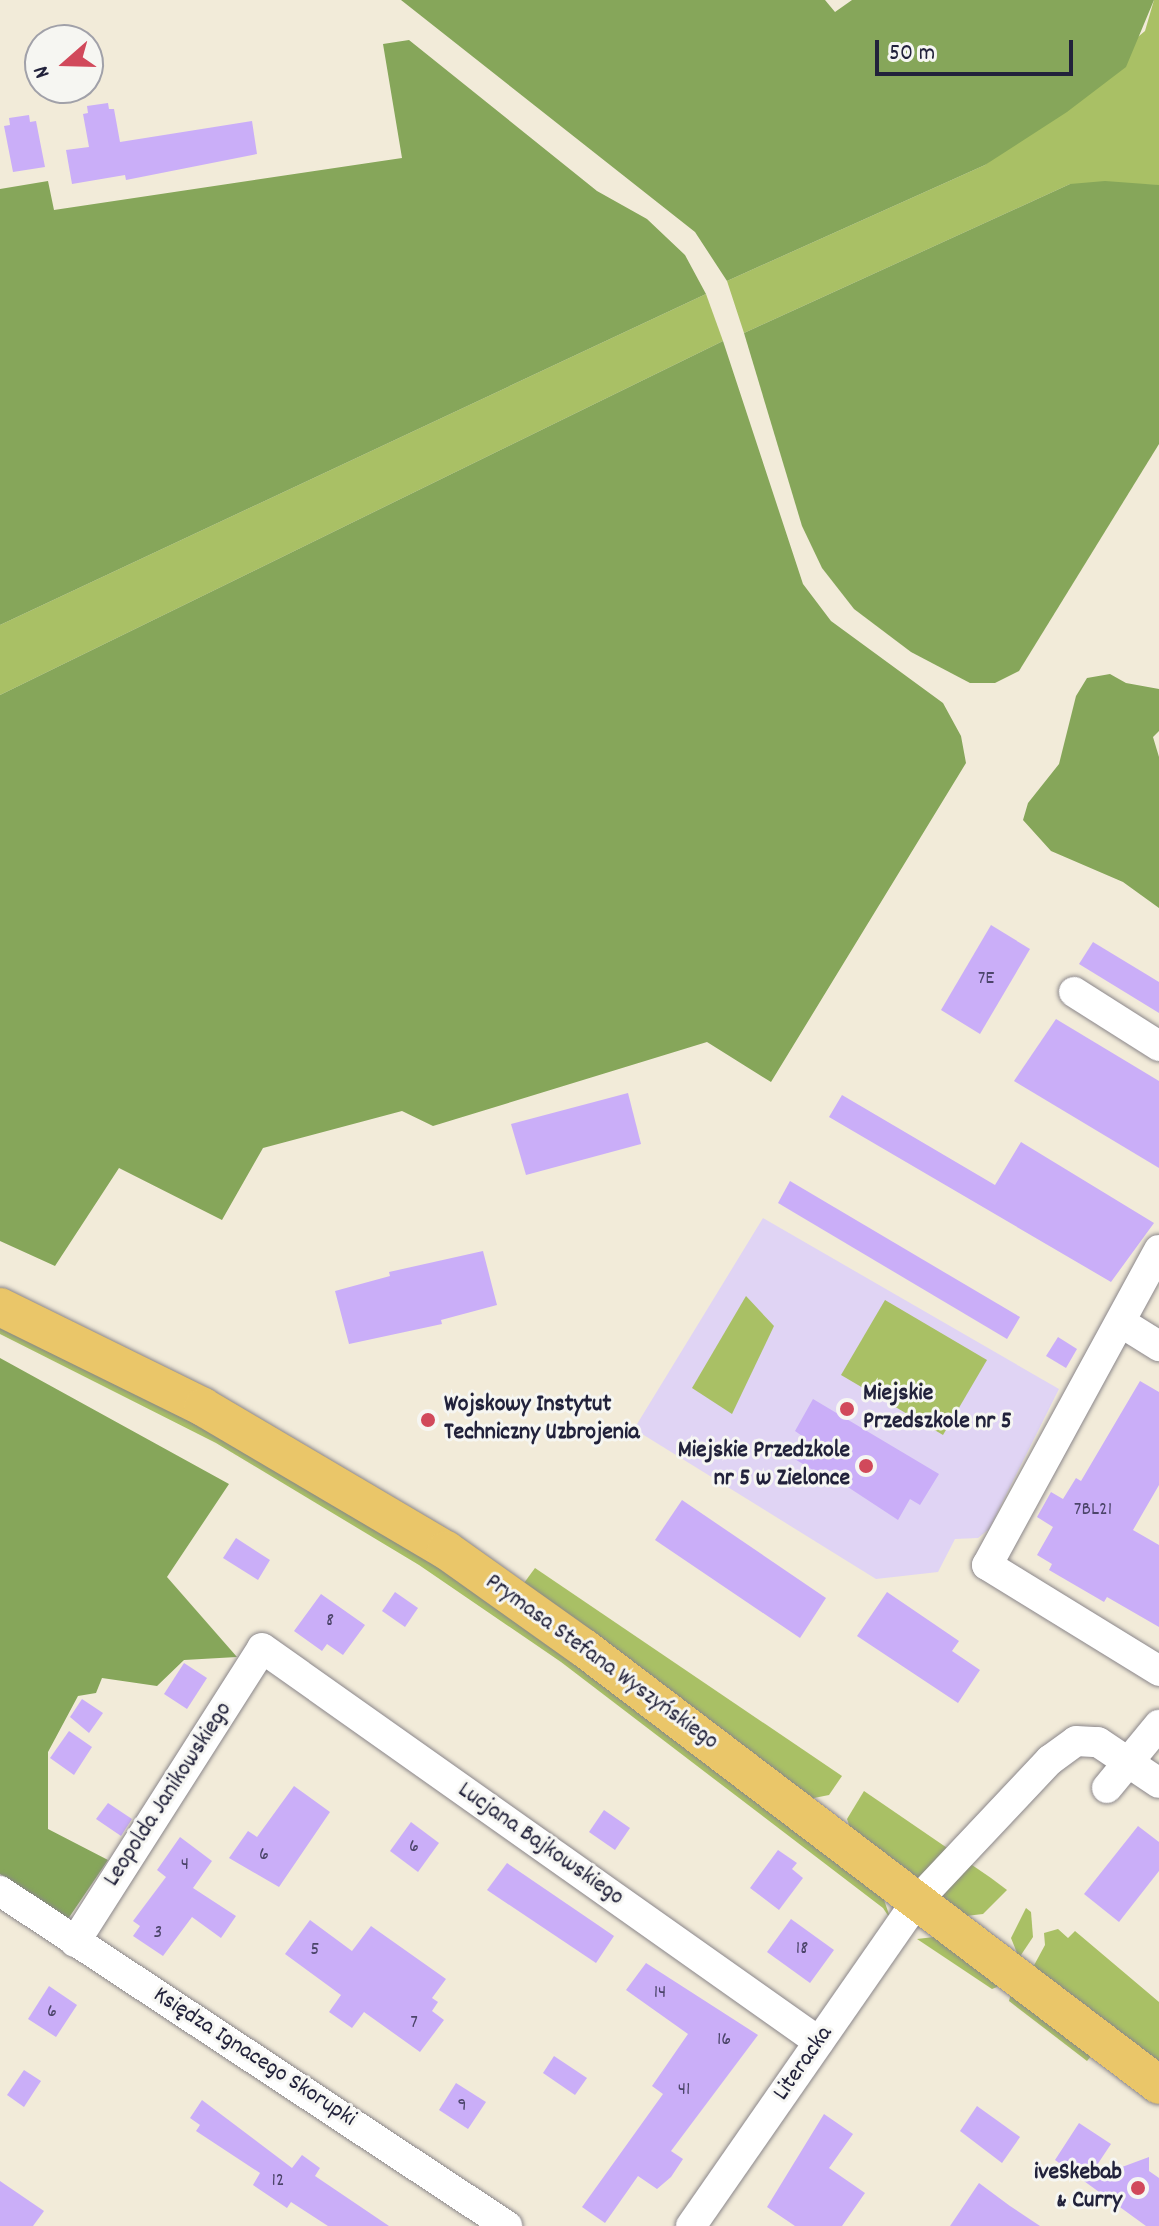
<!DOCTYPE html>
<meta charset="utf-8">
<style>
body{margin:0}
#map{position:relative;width:1159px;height:2226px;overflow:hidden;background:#f2ebd9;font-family:Dekko,sans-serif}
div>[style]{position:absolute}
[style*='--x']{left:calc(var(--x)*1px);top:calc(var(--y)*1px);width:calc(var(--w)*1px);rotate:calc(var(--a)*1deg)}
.built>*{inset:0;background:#e0d4f4}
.green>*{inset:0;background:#a9c065}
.forest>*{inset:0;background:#86a65a}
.building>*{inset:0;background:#caaef8}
.roads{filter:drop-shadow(0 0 2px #8a868a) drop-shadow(0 0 2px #8a868a)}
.minor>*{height:30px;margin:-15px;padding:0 15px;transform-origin:15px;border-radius:15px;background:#fff}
.major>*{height:38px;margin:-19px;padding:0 19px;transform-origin:19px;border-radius:19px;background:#eac669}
.dots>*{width:22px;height:22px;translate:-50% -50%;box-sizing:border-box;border:4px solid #f6f6f2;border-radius:50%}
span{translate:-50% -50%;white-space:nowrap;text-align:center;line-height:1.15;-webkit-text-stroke:6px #f6f6f2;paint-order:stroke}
.number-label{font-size:20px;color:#4c456a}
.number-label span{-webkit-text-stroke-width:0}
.poi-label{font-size:24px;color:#22223b;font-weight:700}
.left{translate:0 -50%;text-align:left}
.right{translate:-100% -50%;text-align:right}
.street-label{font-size:24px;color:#22223b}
.north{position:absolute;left:24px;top:24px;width:80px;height:80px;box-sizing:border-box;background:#f6f6f2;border:2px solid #a1a1a9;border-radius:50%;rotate:250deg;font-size:22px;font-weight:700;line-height:32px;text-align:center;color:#22223b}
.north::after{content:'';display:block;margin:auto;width:28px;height:36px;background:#d1495b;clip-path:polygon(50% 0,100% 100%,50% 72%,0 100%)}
.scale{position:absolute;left:875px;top:40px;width:198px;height:36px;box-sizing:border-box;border:4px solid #22223b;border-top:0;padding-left:10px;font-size:24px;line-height:28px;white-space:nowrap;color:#22223b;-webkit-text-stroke:6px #f6f6f2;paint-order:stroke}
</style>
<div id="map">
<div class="built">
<div style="clip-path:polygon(763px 1218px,1059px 1389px,989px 1529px,978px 1538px,955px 1539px,938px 1572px,876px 1579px,634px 1429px)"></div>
</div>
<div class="green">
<div style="clip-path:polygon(1154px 0,1159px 0,1159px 185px,1070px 184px,744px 333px,727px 281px,985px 165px,1145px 31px)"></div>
<div style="clip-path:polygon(706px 294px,723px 341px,0 695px,0 625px)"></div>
<div style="clip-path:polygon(746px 1296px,774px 1326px,732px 1414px,692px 1388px)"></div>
<div style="clip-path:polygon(885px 1300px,987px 1360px,943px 1435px,841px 1375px)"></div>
<div style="clip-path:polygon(0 1324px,114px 1378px,325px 1494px,496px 1604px,883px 1897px,891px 1920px,883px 1908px,561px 1662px,419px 1565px,216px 1443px,0 1334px)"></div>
<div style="clip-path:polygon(535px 1568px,842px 1776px,829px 1795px,809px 1799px,524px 1583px)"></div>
<div style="clip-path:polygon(864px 1791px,991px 1878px,1007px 1890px,983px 1914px,966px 1916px,851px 1831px,847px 1819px)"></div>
<div style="clip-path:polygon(1026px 1908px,1031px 1912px,1033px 1937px,1019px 1958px,1011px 1938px)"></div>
<div style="clip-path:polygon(1058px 1929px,1068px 1938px,1075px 1931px,1159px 2002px,1159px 2065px,1032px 1969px,1045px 1945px,1044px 1933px)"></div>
<div style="clip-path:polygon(934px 1937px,998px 1984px,997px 1987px,992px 1989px,917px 1939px)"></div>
<div style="clip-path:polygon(1011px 1993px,1092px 2055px,1087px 2061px,1009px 2001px)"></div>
</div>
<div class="forest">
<div style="clip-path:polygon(401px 0,825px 0,835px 12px,852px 0,1154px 0,1126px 67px,1067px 112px,985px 165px,727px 281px,695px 232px)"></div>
<div style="clip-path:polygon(409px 40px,597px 191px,647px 219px,685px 255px,706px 294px,0 625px,0 189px,48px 181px,54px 210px,402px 158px,383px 44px)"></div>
<div style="clip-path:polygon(1105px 181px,1159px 185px,1159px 444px,1019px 671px,995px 683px,970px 683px,911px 652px,854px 609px,822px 568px,802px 526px,744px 333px,1070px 184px)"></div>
<div style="clip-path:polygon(723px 341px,803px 584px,831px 621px,943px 703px,961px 736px,966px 763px,771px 1082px,707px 1042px,433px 1126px,402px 1111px,263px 1148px,222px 1220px,119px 1168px,55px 1266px,0 1241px,0 695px)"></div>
<div style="clip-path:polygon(1110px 674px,1126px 683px,1159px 689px,1159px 731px,1153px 737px,1159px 757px,1159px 908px,1123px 882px,1051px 851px,1023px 820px,1028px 803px,1059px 764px,1076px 696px,1087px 678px)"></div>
<div style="clip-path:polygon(0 1358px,229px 1484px,167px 1577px,237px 1657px,184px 1660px,157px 1686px,102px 1678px,96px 1693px,78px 1696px,48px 1752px,48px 1829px,108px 1860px,68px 1919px,0 1874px)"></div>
</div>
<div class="building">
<div style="clip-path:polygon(108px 103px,109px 109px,114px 109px,120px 142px,252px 121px,257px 154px,126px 180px,125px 175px,72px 184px,66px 150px,89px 147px,83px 114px,88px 113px,87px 106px)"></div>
<div style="clip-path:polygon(29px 115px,30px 122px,36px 121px,45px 167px,13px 172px,4px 126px,10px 125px,9px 118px)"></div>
<div style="clip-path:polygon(991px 925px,1030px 949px,980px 1034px,941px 1010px)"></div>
<div style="clip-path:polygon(1093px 942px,1159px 982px,1159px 1013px,1079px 964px)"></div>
<div style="clip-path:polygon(1056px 1019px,1159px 1081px,1159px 1168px,1014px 1081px)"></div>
<div style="clip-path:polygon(628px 1093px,641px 1144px,526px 1175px,511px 1124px)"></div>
<div style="clip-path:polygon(842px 1095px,995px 1185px,1021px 1142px,1154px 1223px,1111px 1282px,829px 1117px)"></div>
<div style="clip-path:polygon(790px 1181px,1020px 1317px,1007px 1339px,778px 1203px)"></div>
<div style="clip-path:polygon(483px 1251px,497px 1305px,441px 1320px,442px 1324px,349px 1344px,335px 1291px,390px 1276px,389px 1272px)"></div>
<div style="clip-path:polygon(1058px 1337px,1077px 1349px,1066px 1368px,1046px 1356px)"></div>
<div style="clip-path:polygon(1140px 1381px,1159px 1392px,1159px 1485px,1133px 1530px,1159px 1545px,1159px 1627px,1107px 1597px,1104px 1602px,1049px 1570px,1052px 1564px,1037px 1555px,1053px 1527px,1037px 1517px,1051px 1492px,1063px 1499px,1076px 1478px,1081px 1481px)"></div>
<div style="clip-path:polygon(813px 1399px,939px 1474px,920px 1505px,910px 1499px,898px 1520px,828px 1474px,826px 1478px,793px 1458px,805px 1438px,795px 1431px)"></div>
<div style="clip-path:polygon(682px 1500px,826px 1598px,800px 1638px,655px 1540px)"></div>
<div style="clip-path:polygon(236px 1538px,270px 1560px,258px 1580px,223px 1558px)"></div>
<div style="clip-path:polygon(395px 1592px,418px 1608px,405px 1627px,382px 1611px)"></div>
<div style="clip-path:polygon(887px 1592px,959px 1641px,952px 1651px,980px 1670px,958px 1703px,857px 1636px)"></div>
<div style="clip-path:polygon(321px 1594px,365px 1625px,343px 1655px,327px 1644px,322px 1651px,294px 1631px)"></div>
<div style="clip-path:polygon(184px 1663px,207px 1678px,187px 1709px,164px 1694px)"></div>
<div style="clip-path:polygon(82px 1699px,103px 1713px,89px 1733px,70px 1717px)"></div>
<div style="clip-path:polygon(69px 1731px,92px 1747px,74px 1775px,50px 1758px)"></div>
<div style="clip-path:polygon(294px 1786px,330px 1812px,279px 1887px,229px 1858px,248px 1831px,257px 1837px)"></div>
<div style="clip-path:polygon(108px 1803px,132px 1819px,121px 1836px,96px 1819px)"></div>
<div style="clip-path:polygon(604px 1810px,630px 1828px,615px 1850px,589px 1832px)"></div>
<div style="clip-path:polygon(411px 1822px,439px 1843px,418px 1872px,390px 1851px)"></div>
<div style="clip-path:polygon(1138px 1826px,1159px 1842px,1159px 1871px,1119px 1922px,1084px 1894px)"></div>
<div style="clip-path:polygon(180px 1837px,212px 1861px,193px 1888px,236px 1916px,221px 1938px,192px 1917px,163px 1956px,133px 1936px,140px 1926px,133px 1921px,166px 1877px,157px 1870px)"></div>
<div style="clip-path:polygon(778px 1850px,797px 1863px,792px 1869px,803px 1878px,779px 1910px,750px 1888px)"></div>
<div style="clip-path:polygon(507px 1863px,614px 1936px,596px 1963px,487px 1890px)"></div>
<div style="clip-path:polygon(791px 1919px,834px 1950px,810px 1983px,767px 1952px)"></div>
<div style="clip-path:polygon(310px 1920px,352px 1951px,371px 1926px,446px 1979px,432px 1998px,438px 2002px,432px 2011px,444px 2020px,420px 2052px,364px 2012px,352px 2028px,329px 2012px,341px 1995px,285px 1954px)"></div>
<div style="clip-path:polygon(646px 1963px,758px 2035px,671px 2151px,683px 2159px,671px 2177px,657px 2189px,638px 2176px,605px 2223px,582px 2207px,663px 2094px,652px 2086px,688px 2034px,626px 1990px)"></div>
<div style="clip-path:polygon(49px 1986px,77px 2005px,56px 2037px,28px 2019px)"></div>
<div style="clip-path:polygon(554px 2056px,587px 2078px,575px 2095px,543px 2073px)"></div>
<div style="clip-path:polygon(24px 2070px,41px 2081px,24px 2107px,7px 2095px)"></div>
<div style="clip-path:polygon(456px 2083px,486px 2102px,468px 2129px,439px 2110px)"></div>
<div style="clip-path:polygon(202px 2100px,292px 2168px,302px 2155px,320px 2168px,315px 2176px,389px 2226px,328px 2226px,291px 2202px,287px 2208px,253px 2185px,260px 2173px,196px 2131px,200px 2125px,190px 2118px)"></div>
<div style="clip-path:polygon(977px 2106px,1020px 2137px,1002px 2163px,960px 2131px)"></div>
<div style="clip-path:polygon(824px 2114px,853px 2134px,829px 2168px,865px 2193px,842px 2226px,795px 2226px,767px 2207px)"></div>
<div style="clip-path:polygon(1079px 2123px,1111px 2144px,1087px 2180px,1149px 2157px,1149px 2171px,1159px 2178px,1159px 2226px,1146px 2226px,1055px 2160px)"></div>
<div style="clip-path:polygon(0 2181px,44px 2211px,33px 2226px,0 2226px)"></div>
<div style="clip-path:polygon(979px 2183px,1010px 2206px,1040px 2226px,950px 2226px)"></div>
</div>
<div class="roads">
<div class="minor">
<div style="--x:1074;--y:992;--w:101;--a:32.4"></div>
<div style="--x:1159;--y:1250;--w:359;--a:118.6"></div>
<div style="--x:987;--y:1565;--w:202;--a:31.6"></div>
<div style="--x:1122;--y:1323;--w:44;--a:31.9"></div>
<div style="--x:1107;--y:1788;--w:82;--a:-50.5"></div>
<div style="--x:0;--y:1891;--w:608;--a:33.45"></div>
<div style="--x:75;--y:1942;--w:348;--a:-57.5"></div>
<div style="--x:262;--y:1648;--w:682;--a:35.27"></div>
<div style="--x:691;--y:2226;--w:396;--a:-55.2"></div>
<div style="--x:917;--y:1901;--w:194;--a:-46.7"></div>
<div style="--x:1050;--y:1760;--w:32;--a:-36"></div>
<div style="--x:1076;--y:1741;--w:22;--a:3"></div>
<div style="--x:1098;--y:1742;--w:73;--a:33.9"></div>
</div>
<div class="major">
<div style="--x:0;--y:1307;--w:226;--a:26.2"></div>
<div style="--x:203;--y:1407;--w:282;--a:30.5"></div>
<div style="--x:446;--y:1550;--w:169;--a:35.4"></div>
<div style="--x:584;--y:1648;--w:722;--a:37.23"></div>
</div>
</div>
<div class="dots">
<div style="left:847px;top:1409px;background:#d1495b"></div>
<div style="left:428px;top:1420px;background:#d1495b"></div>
<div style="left:866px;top:1466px;background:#d1495b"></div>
<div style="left:1138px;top:2188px;background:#d1495b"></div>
</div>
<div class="number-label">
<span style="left:986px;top:979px">7E</span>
<span style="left:1093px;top:1510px">7BL21</span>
<span style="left:330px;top:1621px">8</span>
<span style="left:414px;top:1847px">6</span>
<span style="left:264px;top:1855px">6</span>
<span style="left:185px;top:1865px">4</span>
<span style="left:158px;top:1933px">3</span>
<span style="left:802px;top:1949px">18</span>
<span style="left:315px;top:1950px">5</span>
<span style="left:660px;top:1993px">14</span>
<span style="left:52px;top:2012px">6</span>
<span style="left:414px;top:2023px">7</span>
<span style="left:724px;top:2040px">16</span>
<span style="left:684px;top:2090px">41</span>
<span style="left:462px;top:2106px">9</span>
<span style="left:278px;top:2181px">12</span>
</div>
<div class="poi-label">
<span class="left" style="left:863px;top:1409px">Miejskie<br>Przedszkole nr 5</span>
<span class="left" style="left:444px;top:1420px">Wojskowy Instytut<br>Techniczny Uzbrojenia</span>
<span class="right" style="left:850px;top:1466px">Miejskie Przedzkole<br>nr 5 w Zielonce</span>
<span class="right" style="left:1122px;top:2188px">iveSkebab<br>&amp; Curry</span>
</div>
<div class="street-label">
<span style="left:601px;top:1663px;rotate:36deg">Prymasa Stefana Wyszyńskiego</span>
<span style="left:169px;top:1795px;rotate:-57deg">Leopolda Janikowskiego</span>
<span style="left:540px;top:1845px;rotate:35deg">Lucjana Bajkowskiego</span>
<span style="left:254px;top:2058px;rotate:33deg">Księdza Ignacego Skorupki</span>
<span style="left:804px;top:2064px;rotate:-55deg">Literacka</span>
</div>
<div class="north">N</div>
<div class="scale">50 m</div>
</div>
